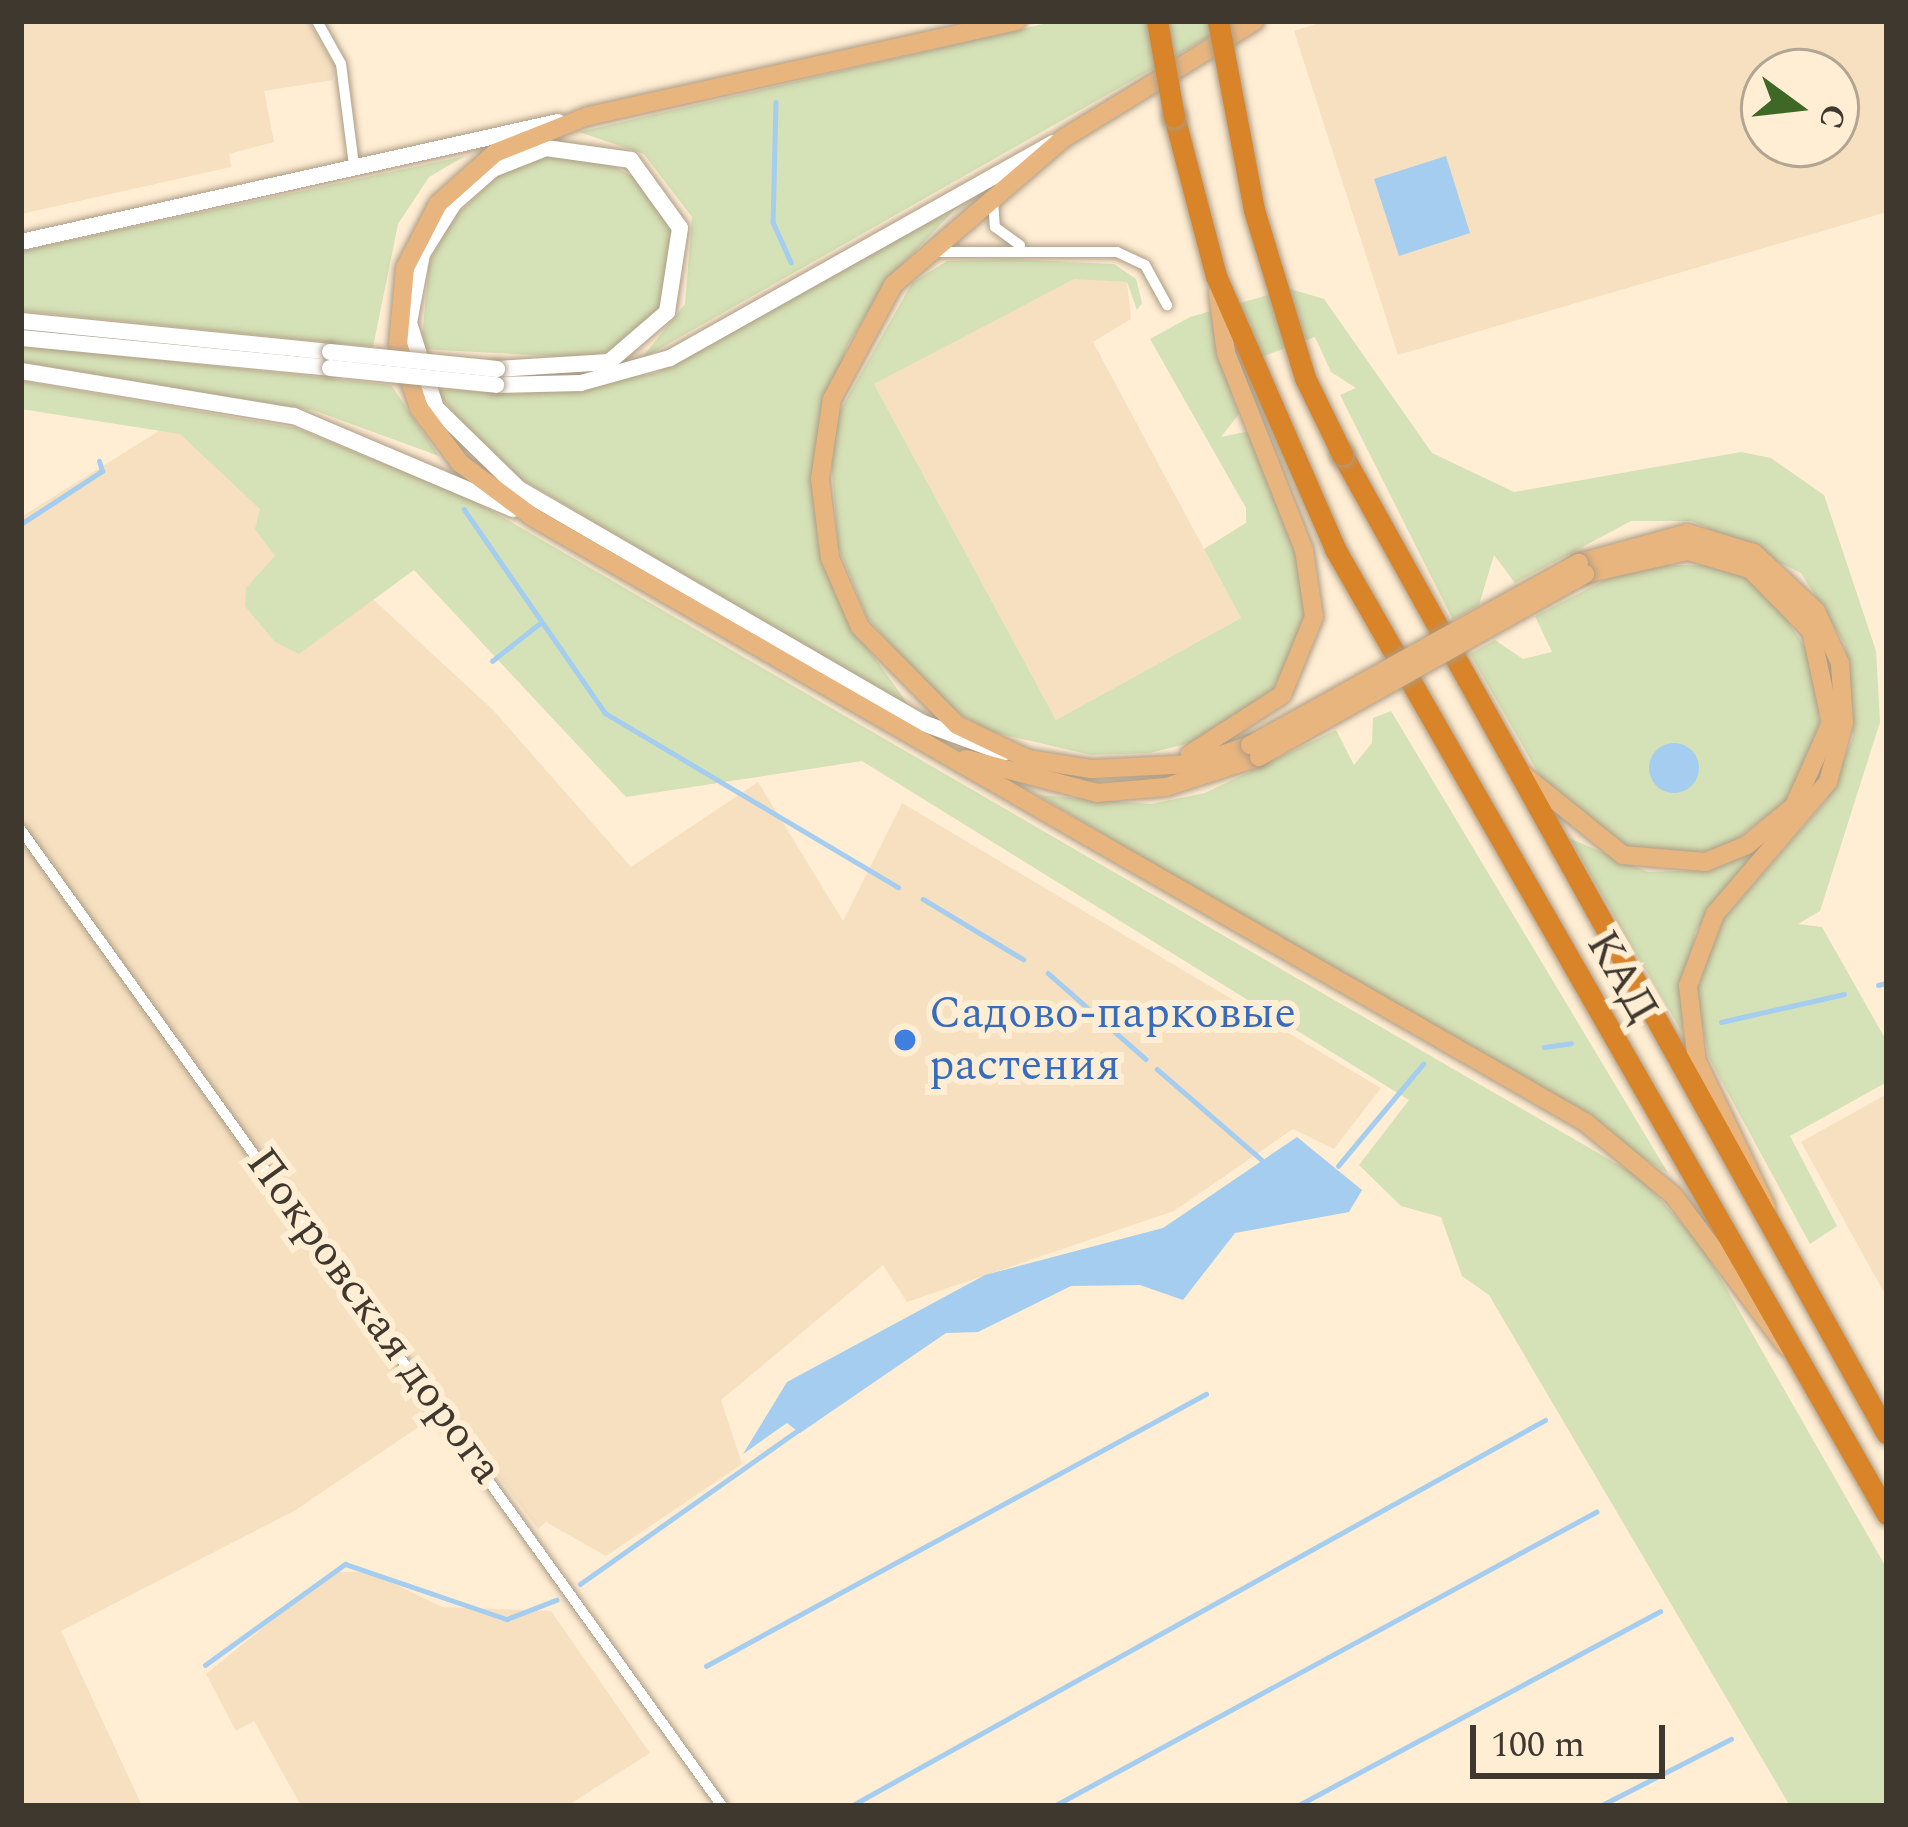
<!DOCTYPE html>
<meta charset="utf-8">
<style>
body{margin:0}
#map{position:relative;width:1908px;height:1827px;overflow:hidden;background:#ffedd4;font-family:Spectral,serif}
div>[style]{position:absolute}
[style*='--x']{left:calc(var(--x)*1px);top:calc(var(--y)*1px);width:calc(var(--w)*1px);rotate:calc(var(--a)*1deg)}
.built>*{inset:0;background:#f6e0c0}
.green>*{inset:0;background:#d5e1b6}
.water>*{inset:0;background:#a4cdf0}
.round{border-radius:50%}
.stream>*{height:4.5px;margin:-2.25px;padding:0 2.25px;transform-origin:2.25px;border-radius:2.25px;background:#a4cdf0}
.roads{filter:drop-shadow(0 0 3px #ac9c84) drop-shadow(0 0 3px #ac9c84)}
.street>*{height:10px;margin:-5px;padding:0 5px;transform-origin:5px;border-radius:5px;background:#fff}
.secondary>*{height:16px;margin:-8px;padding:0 8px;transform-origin:8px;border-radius:8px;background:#fff}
.primary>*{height:18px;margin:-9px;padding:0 9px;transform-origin:9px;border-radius:9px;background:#e8b57f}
.highway>*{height:21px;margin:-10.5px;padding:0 10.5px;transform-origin:10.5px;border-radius:10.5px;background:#d98429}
.bridges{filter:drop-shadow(0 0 3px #ac9c84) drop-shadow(0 0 3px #ac9c84)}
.secondary-bridge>*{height:16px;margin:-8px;padding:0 8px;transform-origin:8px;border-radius:8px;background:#fff}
.primary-bridge>*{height:18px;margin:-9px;padding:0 9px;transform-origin:9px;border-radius:9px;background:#e8b57f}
.highway-bridge>*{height:21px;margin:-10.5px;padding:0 10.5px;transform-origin:10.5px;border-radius:10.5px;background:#d98429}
.dots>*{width:33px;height:33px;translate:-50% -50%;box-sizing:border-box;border:6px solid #ffedd4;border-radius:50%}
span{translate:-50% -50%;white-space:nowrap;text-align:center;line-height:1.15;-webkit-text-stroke:12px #ffedd4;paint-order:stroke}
.street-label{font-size:45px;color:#3f382e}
.shop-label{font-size:45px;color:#366cbe}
.left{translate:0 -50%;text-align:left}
.frame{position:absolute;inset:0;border:24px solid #3f382e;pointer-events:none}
.north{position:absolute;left:1740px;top:48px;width:120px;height:120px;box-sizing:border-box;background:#ffedd4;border:3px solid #b2a592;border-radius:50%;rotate:105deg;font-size:33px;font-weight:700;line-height:48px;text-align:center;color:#3f382e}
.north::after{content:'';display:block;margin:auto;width:42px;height:54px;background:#3d6826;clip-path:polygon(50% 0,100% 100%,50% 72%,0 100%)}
.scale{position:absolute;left:1470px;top:1725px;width:195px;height:54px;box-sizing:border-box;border:6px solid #3f382e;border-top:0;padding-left:15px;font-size:36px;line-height:42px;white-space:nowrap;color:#3f382e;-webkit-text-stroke:9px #ffedd4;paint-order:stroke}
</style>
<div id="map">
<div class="built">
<div style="clip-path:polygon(21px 21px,308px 21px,335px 66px,333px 80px,264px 91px,274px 142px,229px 154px,231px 167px,21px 214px)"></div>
<div style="clip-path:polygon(evenodd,1326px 21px,1887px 21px,1887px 212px,1398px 355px,1294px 31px,1326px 21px,1764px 72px,1836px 72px,1836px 144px,1764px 144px,1764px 72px)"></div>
<div style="clip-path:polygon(1074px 278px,1127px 282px,1131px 319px,1093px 342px,1241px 618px,1056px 720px,874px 384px)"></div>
<div style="clip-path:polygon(178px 419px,493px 710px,631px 867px,758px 782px,843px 921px,902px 803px,1381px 1088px,1334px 1149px,1293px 1129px,1174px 1211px,907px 1302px,883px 1265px,721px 1400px,742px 1464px,606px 1556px,546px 1522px,538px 1529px,447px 1408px,294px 1511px,61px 1631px,142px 1806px,21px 1806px,21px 517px)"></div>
<div style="clip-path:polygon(1887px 1094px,1887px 1298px,1801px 1142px)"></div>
<div style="clip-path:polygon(332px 1572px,370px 1572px,442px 1607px,551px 1611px,650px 1753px,567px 1806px,301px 1806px,254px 1721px,236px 1731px,206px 1674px)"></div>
</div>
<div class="green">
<div style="clip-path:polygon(1056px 21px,1237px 21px,640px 360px,685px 304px,692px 217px,644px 154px,579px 132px)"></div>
<div style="clip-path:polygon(543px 155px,595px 155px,652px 188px,674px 235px,661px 308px,617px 349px,586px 358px,421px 349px,429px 263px,450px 221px,501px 173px)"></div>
<div style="clip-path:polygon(465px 156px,429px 177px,398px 224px,373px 347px,21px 311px,21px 251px)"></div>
<div style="clip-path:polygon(959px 205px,886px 282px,847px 346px,813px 469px,818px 542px,846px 618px,910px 707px,499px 466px,434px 389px,518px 394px,656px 373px)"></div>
<div style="clip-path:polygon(1010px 259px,1114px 264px,1136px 279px,1142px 303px,1137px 310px,1127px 282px,1074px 279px,874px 384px,1056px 720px,1241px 618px,1204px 549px,1246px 523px,1246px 508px,1150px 339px,1190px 317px,1290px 289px,1324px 299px,1432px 453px,1514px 492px,1741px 452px,1771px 458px,1824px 495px,1876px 651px,1880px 722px,1820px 911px,1798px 924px,1822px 927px,1887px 1042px,1887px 1082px,1790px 1136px,1837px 1226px,1810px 1244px,1709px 1058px,1696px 994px,1717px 926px,1826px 801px,1853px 737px,1845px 644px,1801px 573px,1692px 521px,1631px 521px,1515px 583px,1494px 555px,1479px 605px,1453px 620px,1340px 395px,1356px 388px,1331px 372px,1315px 337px,1224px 371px,1239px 414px,1221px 437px,1250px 431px,1302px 566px,1305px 626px,1268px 699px,1205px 739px,1150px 753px,1091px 755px,988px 731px,941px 702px,867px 617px,838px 547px,831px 457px,838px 414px,912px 283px,947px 261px)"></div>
<div style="clip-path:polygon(21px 345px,391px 385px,439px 456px,316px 411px,21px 362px)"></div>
<div style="clip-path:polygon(21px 381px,296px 428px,473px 500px,1641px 1178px,1702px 1246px,1887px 1569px,1887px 1806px,1790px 1806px,1489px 1295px,1462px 1276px,1441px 1217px,1401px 1206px,1359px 1165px,1409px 1100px,862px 761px,626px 797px,414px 570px,299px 654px,275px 642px,245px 606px,246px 588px,275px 556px,255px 529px,260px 509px,180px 434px,21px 409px)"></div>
<div style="clip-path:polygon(1634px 565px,1709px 565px,1746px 578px,1774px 599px,1813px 660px,1820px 720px,1810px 759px,1792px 797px,1726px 847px,1680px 856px,1626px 847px,1544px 783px,1470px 654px,1495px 640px,1523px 659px,1552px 652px,1535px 616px)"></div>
<div style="clip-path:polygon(1391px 711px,1668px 1173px,1038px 795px,1151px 804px,1205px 793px,1336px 730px,1354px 765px,1372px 743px,1373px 718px)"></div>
<div style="clip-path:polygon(1569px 838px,1648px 872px,1706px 870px,1765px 846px,1695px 932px,1682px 1032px)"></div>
</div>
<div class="water">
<div style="clip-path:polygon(1446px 156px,1470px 233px,1399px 256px,1374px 179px)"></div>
<div class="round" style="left:1649px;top:743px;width:50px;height:50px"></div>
<div style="clip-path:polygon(1297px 1137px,1362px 1190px,1349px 1212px,1235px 1233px,1183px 1300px,1140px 1285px,1071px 1286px,978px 1332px,946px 1333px,800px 1433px,787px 1423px,743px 1454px,787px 1382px,985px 1275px,1163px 1228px)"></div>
</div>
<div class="stream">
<div style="--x:776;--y:102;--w:120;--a:91.4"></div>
<div style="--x:773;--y:222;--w:44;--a:65.8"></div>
<div style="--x:464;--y:509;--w:248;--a:55.3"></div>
<div style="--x:605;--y:713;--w:341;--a:30.7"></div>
<div style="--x:21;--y:524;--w:97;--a:-33.2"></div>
<div style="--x:102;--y:471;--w:10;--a:-107"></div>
<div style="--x:492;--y:661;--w:60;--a:-38.2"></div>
<div style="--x:923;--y:899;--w:117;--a:31"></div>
<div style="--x:1048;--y:973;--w:130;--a:41.3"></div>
<div style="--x:1878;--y:985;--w:9;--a:-13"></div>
<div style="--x:1721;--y:1022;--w:126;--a:-12.8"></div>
<div style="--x:1544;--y:1047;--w:27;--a:-8"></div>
<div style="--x:1157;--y:1069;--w:138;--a:40.9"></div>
<div style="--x:1338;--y:1166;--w:133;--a:-50.2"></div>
<div style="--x:580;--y:1584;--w:267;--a:-35.2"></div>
<div style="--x:205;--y:1665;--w:173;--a:-35.8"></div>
<div style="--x:345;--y:1564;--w:171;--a:18.8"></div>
<div style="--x:507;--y:1619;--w:53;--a:-21.2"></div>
<div style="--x:706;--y:1666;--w:569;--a:-28.55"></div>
<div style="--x:851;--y:1806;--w:794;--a:-29.08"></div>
<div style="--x:1054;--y:1806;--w:617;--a:-28.48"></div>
<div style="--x:1297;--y:1806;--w:412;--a:-28.2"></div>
<div style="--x:1600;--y:1806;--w:147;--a:-27.1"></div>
</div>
<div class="roads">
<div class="street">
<div style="--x:317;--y:21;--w:49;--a:60.8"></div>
<div style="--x:341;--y:64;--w:102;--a:82.7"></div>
<div style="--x:993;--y:200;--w:27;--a:86"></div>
<div style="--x:995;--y:227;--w:31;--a:36"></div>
<div style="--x:938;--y:252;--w:179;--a:0"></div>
<div style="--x:1117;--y:252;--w:31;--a:25"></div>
<div style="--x:1145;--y:265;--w:46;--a:61.2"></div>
<div style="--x:21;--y:830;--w:1202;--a:54.31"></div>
</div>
<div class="secondary">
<div style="--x:21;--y:242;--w:550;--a:-12.6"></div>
<div style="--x:21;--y:321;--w:311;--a:5.7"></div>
<div style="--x:21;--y:338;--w:310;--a:5.5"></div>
<div style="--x:497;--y:369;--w:112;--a:-3.6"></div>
<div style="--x:609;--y:362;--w:77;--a:-40.8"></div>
<div style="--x:667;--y:312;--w:85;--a:-81.2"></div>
<div style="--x:680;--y:228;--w:84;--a:-125.8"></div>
<div style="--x:631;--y:160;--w:86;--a:-172"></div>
<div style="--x:546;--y:148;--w:57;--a:158.4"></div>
<div style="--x:493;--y:169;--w:52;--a:138.9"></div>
<div style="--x:454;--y:203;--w:60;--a:122.1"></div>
<div style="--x:422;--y:254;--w:70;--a:100.7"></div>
<div style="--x:409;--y:323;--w:89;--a:72.4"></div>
<div style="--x:436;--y:408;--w:116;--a:44.3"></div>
<div style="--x:519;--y:489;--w:467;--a:30.1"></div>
<div style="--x:923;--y:723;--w:86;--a:20.3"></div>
<div style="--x:21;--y:371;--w:277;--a:9.4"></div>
<div style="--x:294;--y:416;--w:238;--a:23"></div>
<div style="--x:496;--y:385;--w:85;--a:-1.3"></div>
<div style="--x:581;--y:383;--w:92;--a:-15.7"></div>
<div style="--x:670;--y:358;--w:439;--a:-29.3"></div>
</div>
<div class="primary">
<div style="--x:1017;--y:21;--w:439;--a:167.5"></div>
<div style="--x:588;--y:116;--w:100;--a:158.3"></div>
<div style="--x:495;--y:153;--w:76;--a:138.2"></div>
<div style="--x:438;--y:204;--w:72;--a:117.3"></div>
<div style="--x:405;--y:268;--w:77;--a:95.2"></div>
<div style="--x:398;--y:345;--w:66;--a:71.6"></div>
<div style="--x:419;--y:408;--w:69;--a:53.3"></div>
<div style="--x:460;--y:463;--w:92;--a:36.6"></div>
<div style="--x:534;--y:518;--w:1212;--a:29.89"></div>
<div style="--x:1585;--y:1122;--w:116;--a:39.7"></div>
<div style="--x:1674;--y:1196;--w:187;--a:53.3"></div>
<div style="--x:1579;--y:563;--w:113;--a:-15.4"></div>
<div style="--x:1688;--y:533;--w:69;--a:16.9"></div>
<div style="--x:1754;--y:553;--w:85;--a:43.1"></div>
<div style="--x:1816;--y:611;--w:57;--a:65.2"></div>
<div style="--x:1840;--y:663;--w:60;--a:86.2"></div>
<div style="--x:1844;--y:723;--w:61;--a:105.2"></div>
<div style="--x:1828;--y:782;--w:174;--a:130.6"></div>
<div style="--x:1715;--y:914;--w:77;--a:110.6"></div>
<div style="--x:1688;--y:986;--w:76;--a:83.2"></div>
<div style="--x:1697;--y:1061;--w:161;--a:64.6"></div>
<div style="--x:1250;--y:745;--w:58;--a:160.9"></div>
<div style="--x:1195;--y:764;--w:104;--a:177.2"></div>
<div style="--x:1091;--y:769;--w:64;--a:-171"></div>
<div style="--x:1028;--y:759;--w:79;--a:-154.4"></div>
<div style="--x:957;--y:725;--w:138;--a:-134.7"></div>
<div style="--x:860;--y:627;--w:75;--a:-113.5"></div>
<div style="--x:830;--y:558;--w:80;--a:-97.2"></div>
<div style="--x:820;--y:479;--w:81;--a:-81.5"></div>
<div style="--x:832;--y:399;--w:129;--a:-61.8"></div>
<div style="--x:893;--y:285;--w:225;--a:-40.7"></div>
<div style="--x:1064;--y:138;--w:224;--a:-31.5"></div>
<div style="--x:1190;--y:754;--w:109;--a:-32.7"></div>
<div style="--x:1282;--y:695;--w:84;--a:-67.7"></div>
<div style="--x:1314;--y:617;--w:68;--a:-98.5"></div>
<div style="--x:1304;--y:550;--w:212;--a:-111.6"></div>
<div style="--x:1226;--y:353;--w:61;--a:-97.6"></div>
<div style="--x:966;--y:759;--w:135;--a:14.5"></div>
<div style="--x:1097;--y:793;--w:69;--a:-5"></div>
<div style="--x:1166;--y:787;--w:98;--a:-17.9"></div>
<div style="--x:1525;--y:776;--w:126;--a:38.9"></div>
<div style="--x:1623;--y:855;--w:83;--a:4.8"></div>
<div style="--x:1706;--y:862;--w:44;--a:-22.5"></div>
<div style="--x:1747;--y:845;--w:61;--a:-39.7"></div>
<div style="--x:1794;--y:806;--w:91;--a:-66"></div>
<div style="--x:1831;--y:723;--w:94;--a:-102.3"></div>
<div style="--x:1811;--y:631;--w:87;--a:-134.5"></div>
<div style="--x:1750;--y:569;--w:65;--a:-163.8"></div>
<div style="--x:1688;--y:551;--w:106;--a:167.4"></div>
</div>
<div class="highway">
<div style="--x:1174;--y:116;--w:165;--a:75.3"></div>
<div style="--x:1216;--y:276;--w:298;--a:66.4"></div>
<div style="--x:1335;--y:549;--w:1112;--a:60.23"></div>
<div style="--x:1342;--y:454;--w:1121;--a:60.92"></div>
</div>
</div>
<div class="bridges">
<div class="secondary-bridge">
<div style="--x:330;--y:352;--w:168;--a:5.8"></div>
<div style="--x:330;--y:368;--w:167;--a:5.8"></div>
</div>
<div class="primary-bridge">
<div style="--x:1250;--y:745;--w:376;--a:-29"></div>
<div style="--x:1259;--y:757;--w:374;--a:-29.3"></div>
</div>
<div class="highway-bridge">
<div style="--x:1157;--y:21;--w:97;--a:79.9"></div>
<div style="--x:1218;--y:21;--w:192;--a:79.2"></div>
<div style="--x:1254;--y:210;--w:176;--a:73.1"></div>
<div style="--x:1305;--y:378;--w:85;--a:64"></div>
</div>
</div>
<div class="dots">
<div style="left:905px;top:1040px;background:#3f7fe0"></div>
</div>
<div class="street-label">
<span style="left:1622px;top:977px;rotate:60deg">КАД</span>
<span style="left:374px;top:1316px;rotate:54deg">Покровская дорога</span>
</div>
<div class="shop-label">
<span class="left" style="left:929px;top:1040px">Садово-парковые<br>растения</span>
</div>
<div class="frame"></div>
<div class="north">С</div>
<div class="scale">100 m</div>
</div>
